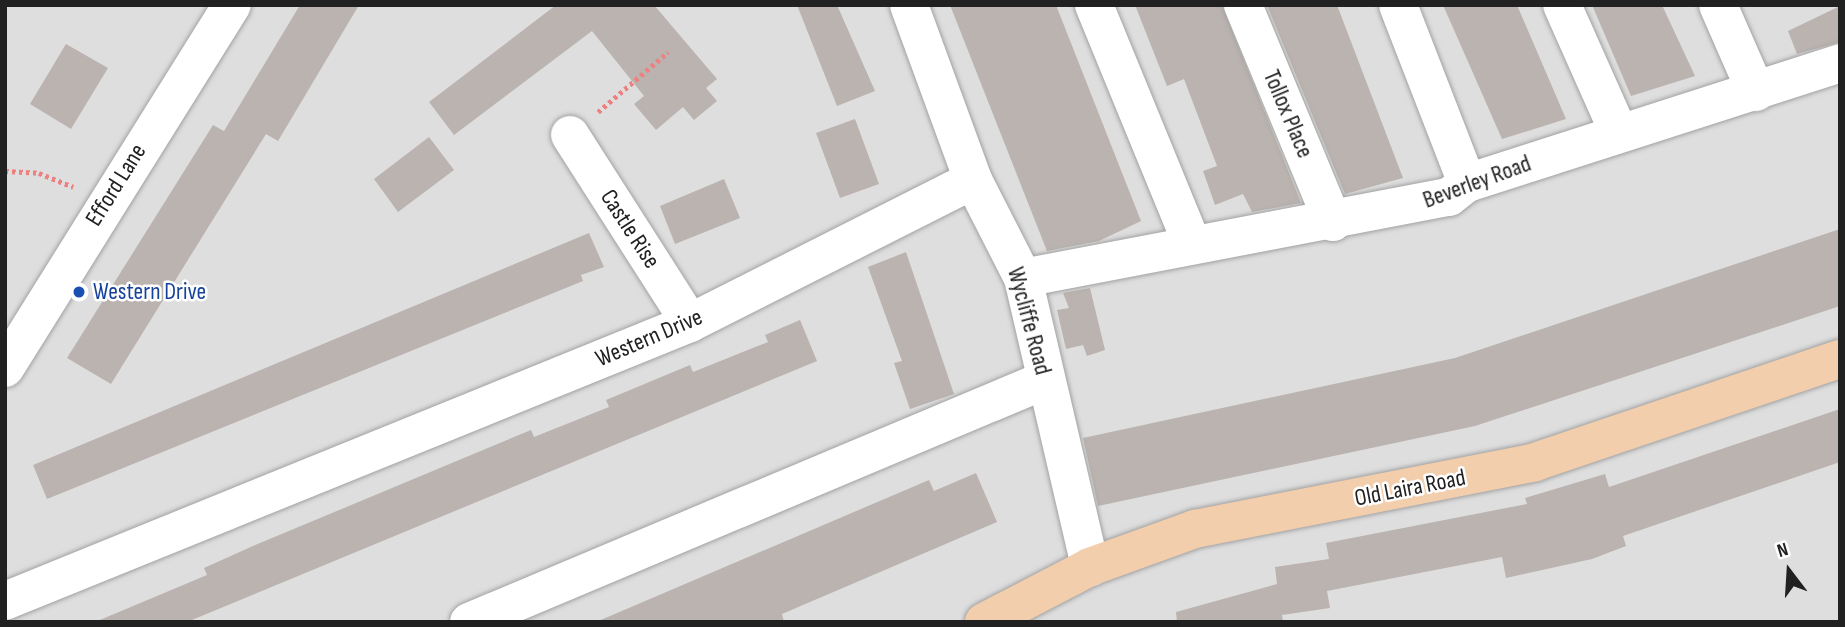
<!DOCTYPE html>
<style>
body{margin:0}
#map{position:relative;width:1845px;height:627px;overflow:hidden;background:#f1ede9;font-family:"Sofia Sans Condensed",sans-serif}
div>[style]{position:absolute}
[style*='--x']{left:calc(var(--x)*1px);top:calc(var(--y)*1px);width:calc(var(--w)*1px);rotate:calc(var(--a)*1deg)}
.residential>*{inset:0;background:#dfdedf}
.building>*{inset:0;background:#bab3af}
.path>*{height:4.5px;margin-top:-2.25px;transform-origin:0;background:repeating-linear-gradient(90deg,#ec817f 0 3.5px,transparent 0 7px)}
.roads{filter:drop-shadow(0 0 2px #a2a2a2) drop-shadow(0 0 2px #a2a2a2)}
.minor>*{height:38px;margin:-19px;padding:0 19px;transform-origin:19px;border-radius:19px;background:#fff}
.major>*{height:38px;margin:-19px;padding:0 19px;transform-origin:19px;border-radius:19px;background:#f3ceac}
.dots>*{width:19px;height:19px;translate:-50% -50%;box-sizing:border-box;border:4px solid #fff;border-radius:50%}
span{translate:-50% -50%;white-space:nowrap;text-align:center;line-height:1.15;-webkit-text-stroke:5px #fff;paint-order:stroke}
.street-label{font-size:24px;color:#212121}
.transit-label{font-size:24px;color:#164399}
.left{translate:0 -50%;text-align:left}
.frame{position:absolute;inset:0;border:7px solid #212121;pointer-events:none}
.north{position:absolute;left:1754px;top:536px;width:70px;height:70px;-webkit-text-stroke:5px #fff;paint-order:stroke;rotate:343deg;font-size:19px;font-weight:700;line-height:28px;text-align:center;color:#212121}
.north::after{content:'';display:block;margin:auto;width:24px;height:32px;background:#212121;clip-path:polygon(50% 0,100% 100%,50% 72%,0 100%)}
</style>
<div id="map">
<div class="residential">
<div style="clip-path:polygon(5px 5px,1840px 5px,1840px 622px,5px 622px)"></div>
</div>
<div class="building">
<div style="clip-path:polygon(300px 5px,359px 5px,278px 141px,266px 134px,111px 384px,67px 358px,213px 125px,224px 131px)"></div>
<div style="clip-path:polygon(556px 5px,654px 5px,717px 79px,706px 88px,717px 101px,694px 120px,683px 107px,656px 130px,634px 104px,644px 96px,592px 31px,454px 135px,429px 102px)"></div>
<div style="clip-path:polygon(797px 5px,837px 5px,875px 91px,837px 106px)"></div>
<div style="clip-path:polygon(950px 5px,1056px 5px,1141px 221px,1099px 241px,1047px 251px)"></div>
<div style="clip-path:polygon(1135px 5px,1222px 5px,1301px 203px,1252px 212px,1243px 194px,1215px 205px,1203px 171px,1217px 166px,1184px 79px,1167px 86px)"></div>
<div style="clip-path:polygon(1267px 5px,1337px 5px,1403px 178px,1345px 194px)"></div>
<div style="clip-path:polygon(1443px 5px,1517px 5px,1566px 119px,1502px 139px)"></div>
<div style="clip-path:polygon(1592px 5px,1662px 5px,1695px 76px,1631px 96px)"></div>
<div style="clip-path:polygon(1840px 6px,1840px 42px,1797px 54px,1788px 31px)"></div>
<div style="clip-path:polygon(66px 44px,108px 68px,71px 129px,30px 104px)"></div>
<div style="clip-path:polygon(855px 119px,879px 184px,840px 198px,816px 133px)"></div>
<div style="clip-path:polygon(429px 137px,454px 170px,398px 212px,374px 179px)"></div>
<div style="clip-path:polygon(724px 179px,740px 218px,675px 244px,660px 206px)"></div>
<div style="clip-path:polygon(1840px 229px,1840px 306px,1475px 426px,1098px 506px,1083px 438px,1455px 358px)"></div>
<div style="clip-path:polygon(589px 233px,604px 267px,581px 275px,583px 281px,47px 499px,33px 465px)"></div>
<div style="clip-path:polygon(906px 252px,954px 394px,910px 409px,894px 363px,902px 361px,868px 267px)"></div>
<div style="clip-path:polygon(1090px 288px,1105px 350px,1087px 356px,1083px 345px,1066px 349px,1057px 310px,1069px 308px,1063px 293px)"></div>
<div style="clip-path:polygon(800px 320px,817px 361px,187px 622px,95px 622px,207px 575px,204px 568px,253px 546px,531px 430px,534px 437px,609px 407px,606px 400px,690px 365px,693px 372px,768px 342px,765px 335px)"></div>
<div style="clip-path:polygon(1840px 409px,1840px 462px,1623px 536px,1626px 546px,1592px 559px,1506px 578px,1502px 557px,1327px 591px,1330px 608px,1282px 615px,1283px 622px,1177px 622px,1176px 612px,1277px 584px,1275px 567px,1329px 559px,1326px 543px,1527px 504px,1525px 498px,1605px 474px,1609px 487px)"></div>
<div style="clip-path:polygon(976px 473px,997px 522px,782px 614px,784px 622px,596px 622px,929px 480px,934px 491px)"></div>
</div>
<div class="path">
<div style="--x:598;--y:112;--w:92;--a:-40.6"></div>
<div style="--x:5;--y:171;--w:34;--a:3"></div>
<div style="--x:39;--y:173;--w:37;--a:22"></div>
</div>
<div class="roads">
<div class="minor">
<div style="--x:909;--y:5;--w:186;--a:69.9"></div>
<div style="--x:973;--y:180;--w:110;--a:63"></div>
<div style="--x:1023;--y:278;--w:297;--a:76.9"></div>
<div style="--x:1094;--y:5;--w:256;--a:67.7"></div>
<div style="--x:1243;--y:5;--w:235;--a:67.5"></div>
<div style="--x:1398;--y:5;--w:191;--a:68.8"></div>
<div style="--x:1562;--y:5;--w:140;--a:66"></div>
<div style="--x:1718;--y:5;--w:95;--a:66.4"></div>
<div style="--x:570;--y:135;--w:223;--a:57.4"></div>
<div style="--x:1023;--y:278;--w:434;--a:-10.8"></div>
<div style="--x:1449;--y:197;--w:23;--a:-38"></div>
<div style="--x:1467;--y:183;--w:392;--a:-17.8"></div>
<div style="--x:5;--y:368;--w:428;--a:-58"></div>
<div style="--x:5;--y:601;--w:739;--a:-22.09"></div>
<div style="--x:690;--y:323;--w:317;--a:-26.8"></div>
<div style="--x:469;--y:622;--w:625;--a:-22.79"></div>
</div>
<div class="major">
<div style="--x:984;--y:622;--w:119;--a:-27.4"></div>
<div style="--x:1090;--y:567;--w:112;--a:-19.9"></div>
<div style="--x:1195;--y:529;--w:347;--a:-11.1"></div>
<div style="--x:1535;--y:462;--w:322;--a:-18.7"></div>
</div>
</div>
<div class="dots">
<div style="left:79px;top:292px;background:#1a4fb4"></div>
</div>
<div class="street-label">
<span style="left:1288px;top:114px;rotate:67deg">Tollox Place</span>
<span style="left:1477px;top:182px;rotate:-20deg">Beverley Road</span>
<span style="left:116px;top:185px;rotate:-58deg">Efford Lane</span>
<span style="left:630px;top:229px;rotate:57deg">Castle Rise</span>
<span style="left:1029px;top:321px;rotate:75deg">Wycliffe Road</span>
<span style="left:649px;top:338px;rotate:-23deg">Western Drive</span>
<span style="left:1410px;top:488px;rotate:-11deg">Old Laira Road</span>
</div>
<div class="transit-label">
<span class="left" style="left:93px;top:292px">Western Drive</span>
</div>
<div class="frame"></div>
<div class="north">N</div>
</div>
